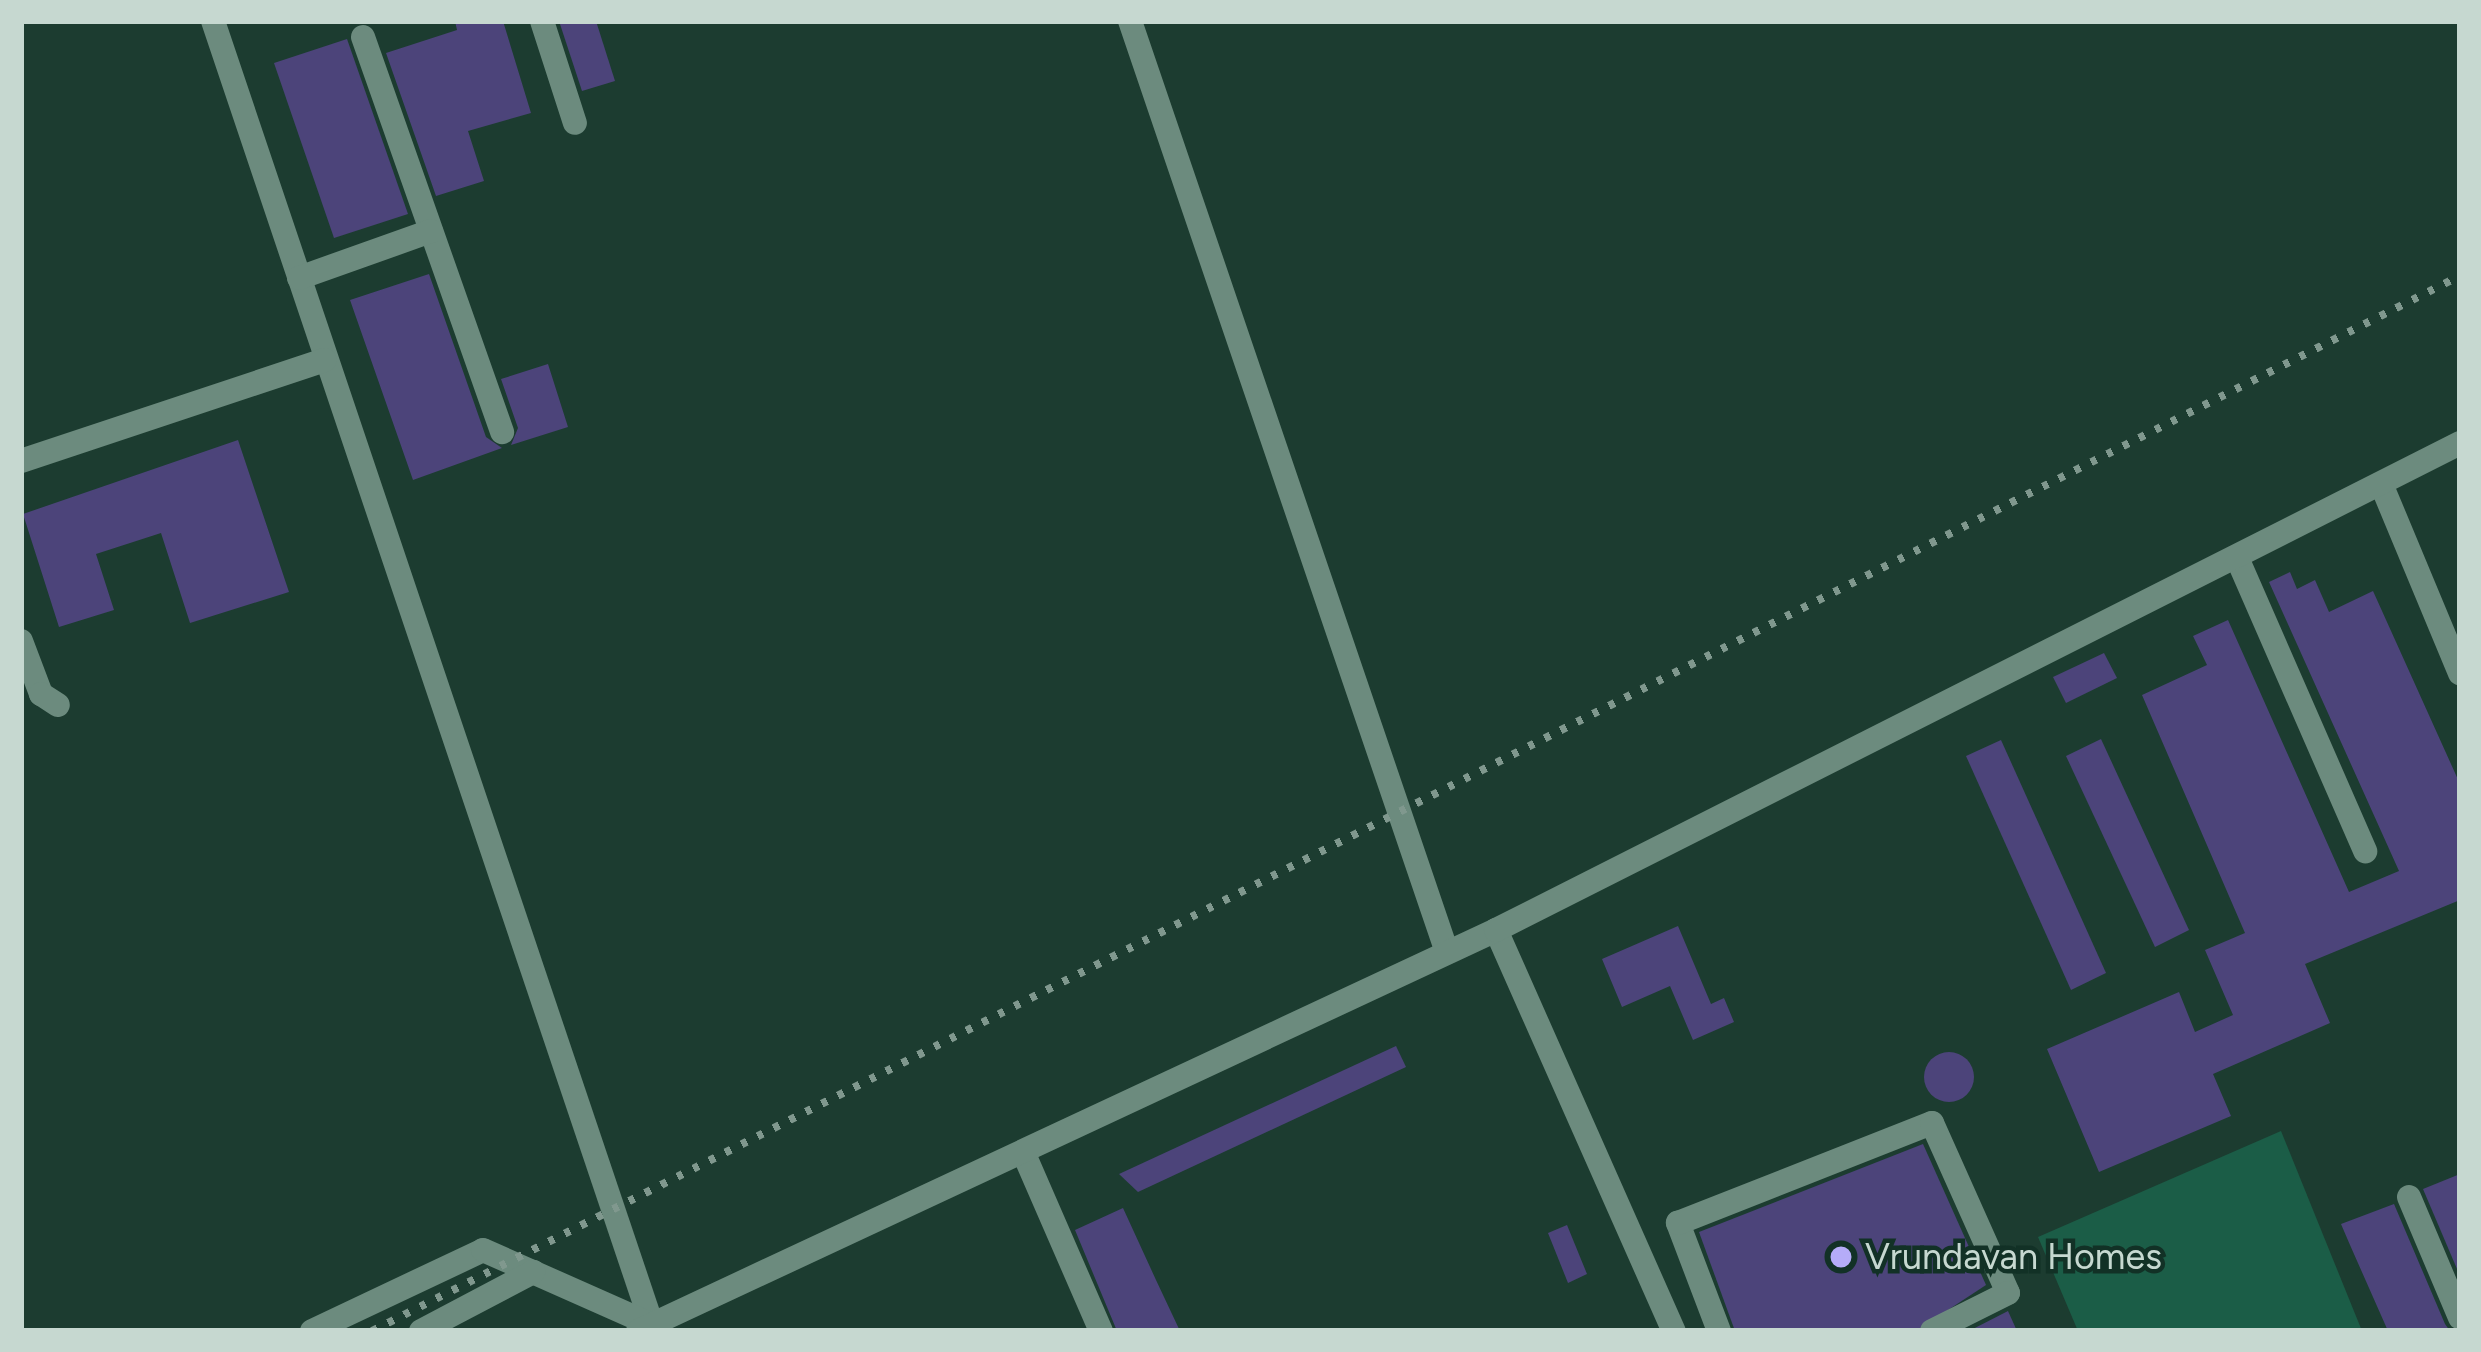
<!DOCTYPE html>
<style>
body{margin:0}
#map{position:relative;width:2481px;height:1352px;overflow:hidden;background:#1c3c30;font-family:Figtree,sans-serif}
div>[style]{position:absolute}
[style*='--x']{left:calc(var(--x)*1px);top:calc(var(--y)*1px);width:calc(var(--w)*1px);rotate:calc(var(--a)*1deg)}
.green>*{inset:0;background:#1b5d47}
.building>*{inset:0;background:#4c447a}
.round{border-radius:50%}
.minor>*{height:24px;margin:-12px;padding:0 12px;transform-origin:12px;border-radius:12px;background:#6c8b7e}
.tertiary>*{height:24px;margin:-12px;padding:0 12px;transform-origin:12px;border-radius:12px;background:#6c8b7e}
.rail>*{height:8px;margin-top:-4px;transform-origin:0;background:repeating-linear-gradient(90deg,#80988e 0 6px,transparent 0 18px)}
.dots>*{width:33px;height:33px;translate:-50% -50%;box-sizing:border-box;border:6px solid #123126;border-radius:50%}
span{translate:-50% -50%;white-space:nowrap;text-align:center;line-height:1.15;-webkit-text-stroke:9px #123126;paint-order:stroke}
.poi-label{font-size:36px;color:#c6d8d0}
.left{translate:0 -50%;text-align:left}
.frame{position:absolute;inset:0;border:24px solid #c6d8d0;pointer-events:none}
</style>
<div id="map">
<div class="green">
<div style="clip-path:polygon(2281px 1131px,2362px 1331px,2078px 1331px,2038px 1237px)"></div>
</div>
<div class="building">
<div style="clip-path:polygon(455px 21px,503px 21px,531px 113px,468px 131px,484px 181px,436px 196px,386px 53px,457px 30px)"></div>
<div style="clip-path:polygon(559px 21px,596px 21px,615px 81px,582px 91px)"></div>
<div style="clip-path:polygon(347px 39px,408px 214px,334px 238px,274px 63px)"></div>
<div style="clip-path:polygon(429px 274px,486px 437px,502px 448px,413px 480px,350px 300px)"></div>
<div style="clip-path:polygon(548px 364px,568px 427px,511px 445px,518px 428px,501px 379px)"></div>
<div style="clip-path:polygon(238px 440px,289px 592px,190px 623px,161px 533px,96px 554px,114px 610px,59px 627px,23px 514px)"></div>
<div style="clip-path:polygon(2290px 572px,2297px 589px,2315px 580px,2329px 612px,2373px 591px,2460px 784px,2460px 900px,2305px 964px,2330px 1023px,2213px 1074px,2231px 1116px,2099px 1172px,2047px 1049px,2179px 992px,2195px 1032px,2233px 1015px,2205px 950px,2245px 933px,2142px 695px,2207px 665px,2193px 636px,2228px 620px,2349px 892px,2399px 871px,2269px 582px)"></div>
<div style="clip-path:polygon(2104px 653px,2117px 678px,2066px 703px,2053px 677px)"></div>
<div style="clip-path:polygon(2101px 739px,2189px 930px,2155px 947px,2066px 756px)"></div>
<div style="clip-path:polygon(2001px 740px,2106px 973px,2071px 990px,1966px 756px)"></div>
<div style="clip-path:polygon(1678px 926px,1711px 1004px,1724px 998px,1734px 1022px,1693px 1040px,1670px 986px,1622px 1007px,1602px 959px)"></div>
<div style="clip-path:polygon(1396px 1046px,1406px 1067px,1138px 1192px,1119px 1174px)"></div>
<div class="round" style="left:1924px;top:1052px;width:50px;height:50px"></div>
<div style="clip-path:polygon(1923px 1144px,1986px 1285px,1916px 1331px,1735px 1331px,1699px 1232px)"></div>
<div style="clip-path:polygon(2460px 1174px,2460px 1276px,2423px 1189px)"></div>
<div style="clip-path:polygon(2394px 1204px,2445px 1324px,2450px 1331px,2388px 1331px,2350px 1245px,2341px 1224px)"></div>
<div style="clip-path:polygon(1123px 1208px,1156px 1280px,1180px 1331px,1117px 1331px,1075px 1230px)"></div>
<div style="clip-path:polygon(1567px 1225px,1587px 1274px,1568px 1283px,1548px 1233px)"></div>
<div style="clip-path:polygon(2008px 1311px,2017px 1331px,1969px 1331px)"></div>
</div>
<div class="minor">
<div style="--x:213;--y:21;--w:1382;--a:71.39"></div>
<div style="--x:542;--y:21;--w:107;--a:72.1"></div>
<div style="--x:1130;--y:21;--w:983;--a:71.2"></div>
<div style="--x:363;--y:37;--w:419;--a:70.6"></div>
<div style="--x:299;--y:278;--w:140;--a:-19.6"></div>
<div style="--x:21;--y:461;--w:320;--a:-18.4"></div>
<div style="--x:2382;--y:486;--w:203;--a:67.4"></div>
<div style="--x:2238;--y:560;--w:318;--a:66.4"></div>
<div style="--x:21;--y:641;--w:57;--a:69.3"></div>
<div style="--x:41;--y:694;--w:20;--a:33"></div>
<div style="--x:1496;--y:930;--w:439;--a:66.1"></div>
<div style="--x:1024;--y:1154;--w:193;--a:66.5"></div>
<div style="--x:2409;--y:1197;--w:131;--a:67.1"></div>
<div style="--x:1719;--y:1331;--w:116;--a:-110.8"></div>
<div style="--x:1678;--y:1223;--w:273;--a:-21.5"></div>
<div style="--x:1932;--y:1123;--w:186;--a:65.9"></div>
<div style="--x:2008;--y:1293;--w:85;--a:153.4"></div>
</div>
<div class="tertiary">
<div style="--x:312;--y:1331;--w:189;--a:-25.3"></div>
<div style="--x:483;--y:1250;--w:185;--a:23.9"></div>
<div style="--x:421;--y:1331;--w:127;--a:-27.8"></div>
<div style="--x:638;--y:1331;--w:947;--a:-25.05"></div>
<div style="--x:1496;--y:930;--w:1080;--a:-26.8"></div>
</div>
<div class="rail">
<div style="--x:372;--y:1331;--w:2339;--a:-26.81"></div>
</div>
<div class="dots">
<div style="left:1841px;top:1257px;background:#b5acf8"></div>
</div>
<div class="poi-label">
<span class="left" style="left:1865px;top:1257px">Vrundavan Homes</span>
</div>
<div class="frame"></div>
</div>
